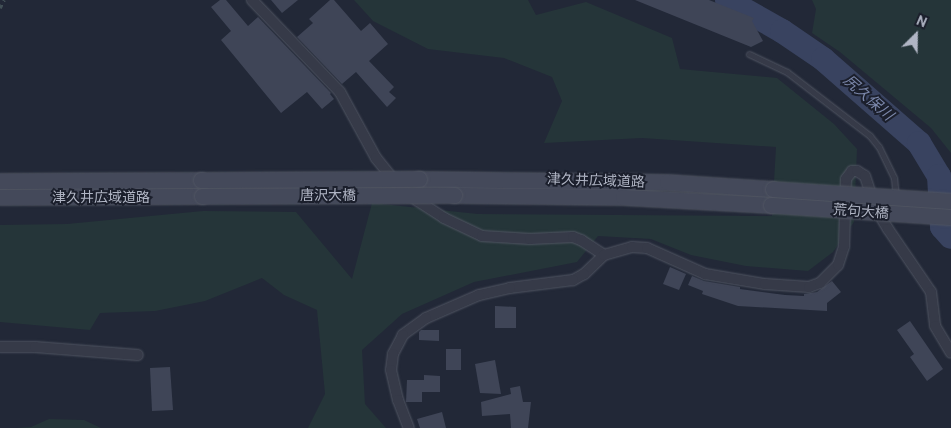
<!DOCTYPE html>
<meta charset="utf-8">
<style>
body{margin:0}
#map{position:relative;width:951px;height:428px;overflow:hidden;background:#222837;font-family:Cabin,"Noto Sans JP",sans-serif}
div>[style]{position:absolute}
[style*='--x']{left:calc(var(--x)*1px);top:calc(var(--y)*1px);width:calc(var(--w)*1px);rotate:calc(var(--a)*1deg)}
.green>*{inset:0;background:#253539}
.river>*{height:24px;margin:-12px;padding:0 12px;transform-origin:12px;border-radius:12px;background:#394360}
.building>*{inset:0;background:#3f4557}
.path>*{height:2.5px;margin-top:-1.25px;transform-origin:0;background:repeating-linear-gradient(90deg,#425056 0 4px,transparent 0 8px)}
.roads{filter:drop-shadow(0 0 1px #505562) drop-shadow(0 0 1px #505562)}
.service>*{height:5px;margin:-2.5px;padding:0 2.5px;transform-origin:2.5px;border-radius:2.5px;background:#363a48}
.minor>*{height:10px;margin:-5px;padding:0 5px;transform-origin:5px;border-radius:5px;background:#363a48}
.secondary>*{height:15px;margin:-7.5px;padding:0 7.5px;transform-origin:7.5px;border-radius:7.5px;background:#44495a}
.bridges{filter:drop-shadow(0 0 1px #505562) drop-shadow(0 0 1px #505562)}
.secondary-bridge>*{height:15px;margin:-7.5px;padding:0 7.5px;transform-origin:7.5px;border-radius:7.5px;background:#44495a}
span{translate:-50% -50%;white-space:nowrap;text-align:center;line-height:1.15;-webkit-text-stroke:4px #1b1f2c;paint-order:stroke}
.street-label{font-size:14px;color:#b0b5c4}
.water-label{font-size:15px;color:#7b87aa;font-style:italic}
.north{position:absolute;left:891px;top:10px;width:50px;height:50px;-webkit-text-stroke:4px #1b1f2c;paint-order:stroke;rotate:23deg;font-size:14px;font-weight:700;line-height:20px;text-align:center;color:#b0b5c4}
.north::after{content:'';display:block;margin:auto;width:18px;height:22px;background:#b0b5c4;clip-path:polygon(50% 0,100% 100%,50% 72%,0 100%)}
</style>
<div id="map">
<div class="green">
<div style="clip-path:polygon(354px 0,528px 0,536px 15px,586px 2px,672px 38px,680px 69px,777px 78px,834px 124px,857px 149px,854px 222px,833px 252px,808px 271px,746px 266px,691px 255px,651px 239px,598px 236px,577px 262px,474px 282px,402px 314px,362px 350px,365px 404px,386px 428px,308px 428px,325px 394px,317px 310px,284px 295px,262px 278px,205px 301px,155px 311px,100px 313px,90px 330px,0 322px,0 225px,67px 224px,203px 211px,296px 212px,352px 279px,372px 203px,478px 214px,772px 216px,776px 147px,642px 138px,544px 143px,562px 101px,552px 77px,504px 58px,428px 49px,373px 21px)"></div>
<div style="clip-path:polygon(812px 0,951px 0,951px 153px,931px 128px,840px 52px,812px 33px,816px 9px)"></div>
<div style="clip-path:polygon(49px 419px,84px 420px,101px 428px,16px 428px,31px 427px)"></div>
</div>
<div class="river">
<div style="--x:727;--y:0;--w:63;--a:29.4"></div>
<div style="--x:782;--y:31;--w:50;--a:34.3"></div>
<div style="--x:823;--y:59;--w:128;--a:41.2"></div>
<div style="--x:919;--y:143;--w:39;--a:59"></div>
<div style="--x:939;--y:176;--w:51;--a:86.6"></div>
<div style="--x:942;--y:227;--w:13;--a:48"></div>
</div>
<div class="building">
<div style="clip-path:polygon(220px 0,226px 0,248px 26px,258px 17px,331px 93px,330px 94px,334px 99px,322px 109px,307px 92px,281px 113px,221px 40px,231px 31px,211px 7px)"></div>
<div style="clip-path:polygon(271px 0,298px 0,282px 13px)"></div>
<div style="clip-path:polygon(330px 0,334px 0,361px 31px,370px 23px,388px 44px,369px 61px,394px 87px,389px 92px,396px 98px,387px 107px,356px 72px,342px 84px,297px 37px,313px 23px,309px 19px)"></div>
<div style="clip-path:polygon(635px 0,709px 0,754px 18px,752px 21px,763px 41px,751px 47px)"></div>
<div style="clip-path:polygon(670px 267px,686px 274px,679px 290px,663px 284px)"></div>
<div style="clip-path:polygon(692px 276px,704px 281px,740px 287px,740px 289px,785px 295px,804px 296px,804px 294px,817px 292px,832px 281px,841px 292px,827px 303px,827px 311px,738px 306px,702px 294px,703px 291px,688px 285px)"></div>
<div style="clip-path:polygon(495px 306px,516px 307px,516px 328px,495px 328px)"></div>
<div style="clip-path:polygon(910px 321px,943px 369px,927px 381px,910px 357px,914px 354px,897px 330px)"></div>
<div style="clip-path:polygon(421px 330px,439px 330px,439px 341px,419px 340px,419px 332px)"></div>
<div style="clip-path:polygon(446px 349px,461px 349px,461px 370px,446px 370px)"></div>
<div style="clip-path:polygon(495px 360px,501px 394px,480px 393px,475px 364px)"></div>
<div style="clip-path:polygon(170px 367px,173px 410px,152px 411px,150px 368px)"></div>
<div style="clip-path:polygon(424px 375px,440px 376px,440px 392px,422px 392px,422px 402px,406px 402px,407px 380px,424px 380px)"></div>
<div style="clip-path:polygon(520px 386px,523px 402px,531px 402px,528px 428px,511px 428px,510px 414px,482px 416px,481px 402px,511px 394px,510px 388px)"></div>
<div style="clip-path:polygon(442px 412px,446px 428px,420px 428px,417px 419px)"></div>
</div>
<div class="path">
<div style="--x:0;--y:8;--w:9;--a:-63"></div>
</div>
<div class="roads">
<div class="service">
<div style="--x:749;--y:54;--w:42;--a:25.3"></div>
<div style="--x:787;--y:72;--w:105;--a:37.6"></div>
<div style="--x:870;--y:136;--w:14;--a:51"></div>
<div style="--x:879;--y:147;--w:34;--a:64"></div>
<div style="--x:894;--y:178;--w:18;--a:84"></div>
</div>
<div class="minor">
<div style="--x:252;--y:0;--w:127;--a:46.3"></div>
<div style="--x:340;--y:92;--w:75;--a:61.4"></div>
<div style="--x:376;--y:158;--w:38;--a:51"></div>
<div style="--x:400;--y:188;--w:22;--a:36"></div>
<div style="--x:418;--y:201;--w:31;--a:33"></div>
<div style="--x:444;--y:218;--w:42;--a:25.3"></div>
<div style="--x:482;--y:236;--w:48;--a:3.6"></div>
<div style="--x:530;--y:239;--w:43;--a:-2.7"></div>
<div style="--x:573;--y:237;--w:9;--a:21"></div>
<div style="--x:581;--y:240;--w:27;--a:33"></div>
<div style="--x:604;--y:255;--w:28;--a:136"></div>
<div style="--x:584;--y:274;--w:13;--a:151"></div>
<div style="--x:573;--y:280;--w:64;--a:172.8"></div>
<div style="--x:510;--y:288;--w:32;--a:167"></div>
<div style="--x:479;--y:295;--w:58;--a:156.5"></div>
<div style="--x:426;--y:318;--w:29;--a:144"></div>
<div style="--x:403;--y:335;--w:21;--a:118"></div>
<div style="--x:393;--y:354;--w:16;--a:97"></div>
<div style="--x:391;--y:370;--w:31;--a:77"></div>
<div style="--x:398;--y:400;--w:30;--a:69"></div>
<div style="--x:604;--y:255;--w:29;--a:-16"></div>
<div style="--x:632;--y:247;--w:15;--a:4"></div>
<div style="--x:647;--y:248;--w:64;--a:24.1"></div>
<div style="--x:705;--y:274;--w:61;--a:9.5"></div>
<div style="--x:765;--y:284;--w:44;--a:3.9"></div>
<div style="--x:809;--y:287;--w:12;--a:-20"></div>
<div style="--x:820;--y:283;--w:25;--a:-45"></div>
<div style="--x:838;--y:265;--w:20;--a:-72"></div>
<div style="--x:844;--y:246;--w:67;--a:-88.3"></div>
<div style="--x:846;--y:179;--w:10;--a:-53"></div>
<div style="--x:852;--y:171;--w:5;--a:0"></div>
<div style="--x:857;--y:171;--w:9;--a:32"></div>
<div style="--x:865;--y:176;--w:35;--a:72"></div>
<div style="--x:876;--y:209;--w:23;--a:59"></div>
<div style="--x:888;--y:229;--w:76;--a:55.7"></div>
<div style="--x:931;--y:292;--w:34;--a:83"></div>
<div style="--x:935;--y:326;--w:31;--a:59"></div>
<div style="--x:0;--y:347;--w:35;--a:0"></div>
<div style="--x:35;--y:347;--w:103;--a:4.4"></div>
</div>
<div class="secondary">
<div style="--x:419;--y:179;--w:248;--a:0.7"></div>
<div style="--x:667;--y:182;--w:106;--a:3.8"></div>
<div style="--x:0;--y:181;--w:201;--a:-0.3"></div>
<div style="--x:454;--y:195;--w:169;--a:0.7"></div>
<div style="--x:623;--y:197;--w:148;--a:3.1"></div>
<div style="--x:0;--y:197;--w:202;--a:-0.3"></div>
</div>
</div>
<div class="bridges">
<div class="secondary-bridge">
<div style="--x:201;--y:180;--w:218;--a:-0.3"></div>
<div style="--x:773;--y:189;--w:178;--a:3.9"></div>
<div style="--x:202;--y:196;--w:252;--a:-0.2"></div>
<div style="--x:771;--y:205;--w:180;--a:3.8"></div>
</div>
</div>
<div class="street-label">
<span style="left:596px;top:180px;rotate:2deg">津久井広域道路</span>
<span style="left:328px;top:195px">唐沢大橋</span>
<span style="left:101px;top:197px">津久井広域道路</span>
<span style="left:861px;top:211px;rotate:4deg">荒句大橋</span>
</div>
<div class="water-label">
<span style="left:868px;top:98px;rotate:41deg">尻久保川</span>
</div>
<div class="north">N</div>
</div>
